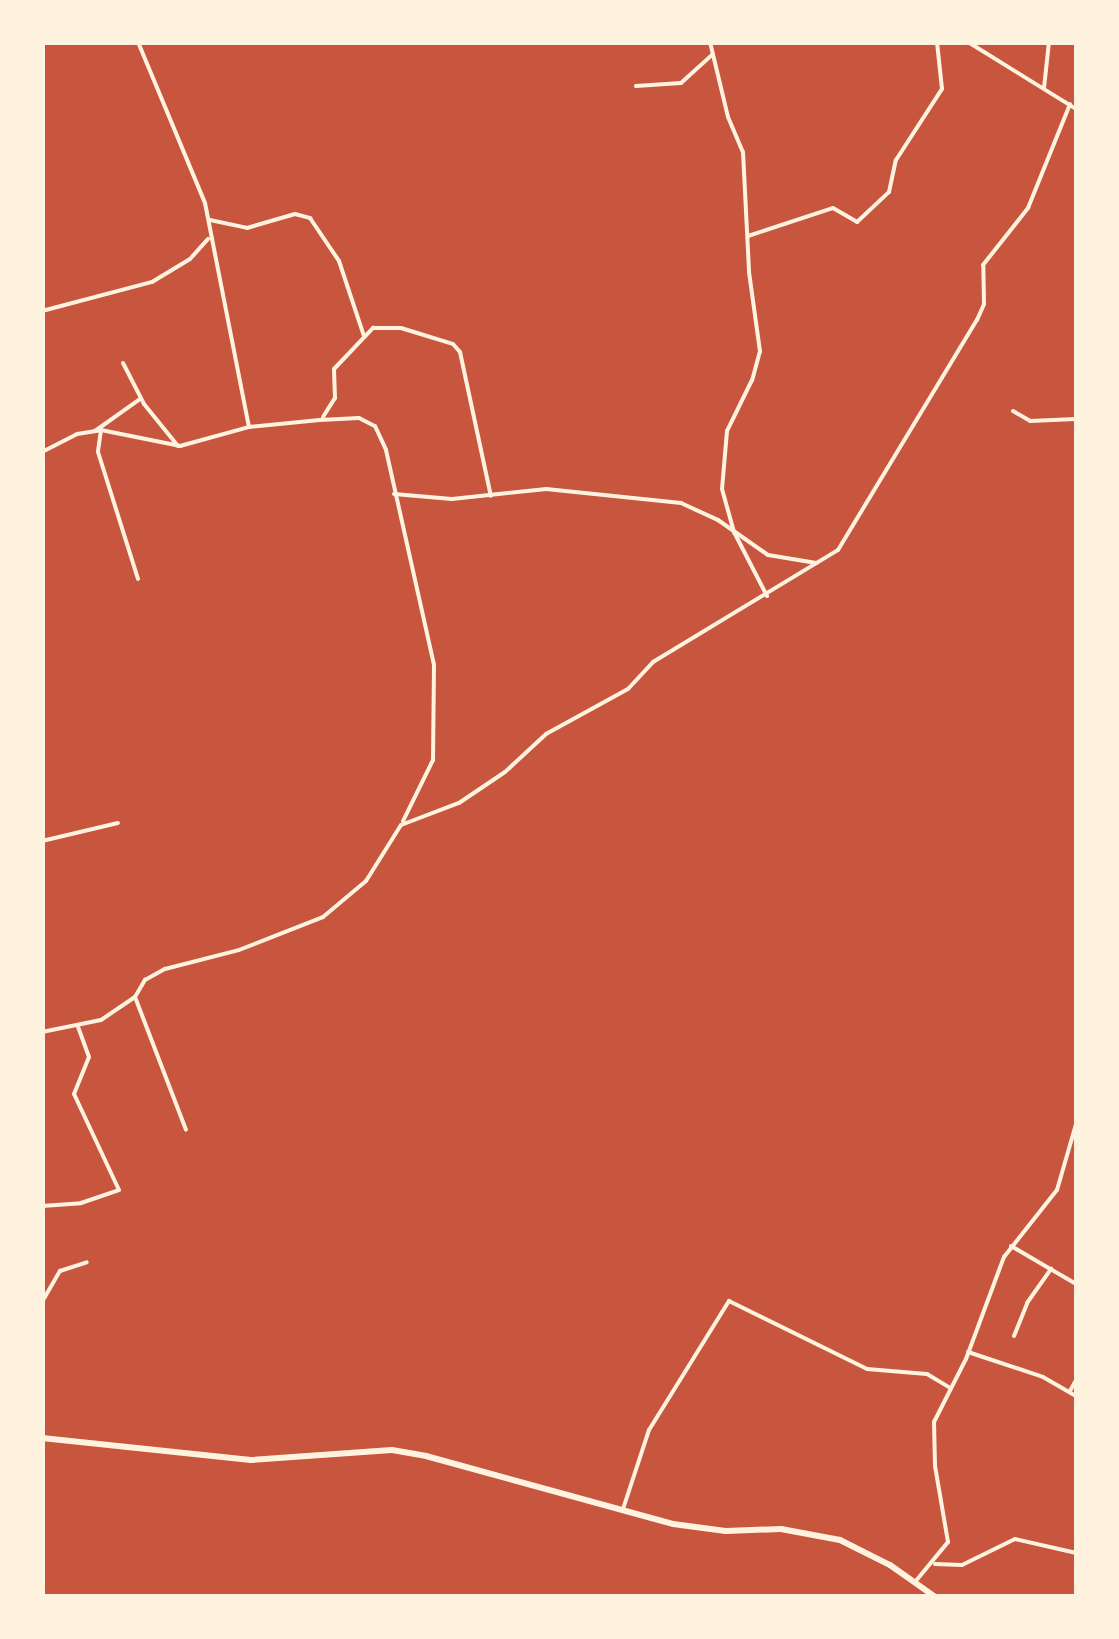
<!DOCTYPE html>
<style>
body{margin:0}
#map{position:relative;width:1119px;height:1639px;overflow:hidden;background:#c8553d;font-family:"DM Sans",sans-serif}
div>[style]{position:absolute}
[style*='--x']{left:calc(var(--x)*1px);top:calc(var(--y)*1px);width:calc(var(--w)*1px);rotate:calc(var(--a)*1deg)}
.minor>*{height:4px;margin:-2px;padding:0 2px;transform-origin:2px;border-radius:2px;background:#fff3e0}
.secondary>*{height:6px;margin:-3px;padding:0 3px;transform-origin:3px;border-radius:3px;background:#fff3e0}
span{translate:-50% -50%;white-space:nowrap;text-align:center;line-height:1.15;-webkit-text-stroke:10px #fff3e0;paint-order:stroke}
.frame{position:absolute;inset:0;border:45px solid #fff3e0;pointer-events:none}
</style>
<div id="map">
<div class="minor">
<div style="--x:138;--y:42;--w:174;--a:67.4"></div>
<div style="--x:205;--y:203;--w:228;--a:78.9"></div>
<div style="--x:710;--y:42;--w:77;--a:76.5"></div>
<div style="--x:728;--y:117;--w:38;--a:67"></div>
<div style="--x:743;--y:152;--w:120;--a:87.1"></div>
<div style="--x:749;--y:272;--w:80;--a:82.1"></div>
<div style="--x:760;--y:351;--w:30;--a:105"></div>
<div style="--x:752;--y:380;--w:57;--a:116.1"></div>
<div style="--x:727;--y:431;--w:58;--a:94.9"></div>
<div style="--x:722;--y:489;--w:45;--a:74.4"></div>
<div style="--x:734;--y:532;--w:72;--a:62.7"></div>
<div style="--x:968;--y:42;--w:127;--a:31.8"></div>
<div style="--x:636;--y:86;--w:45;--a:-3.8"></div>
<div style="--x:681;--y:83;--w:43;--a:-42.2"></div>
<div style="--x:1044;--y:88;--w:46;--a:-83.8"></div>
<div style="--x:210;--y:220;--w:38;--a:12"></div>
<div style="--x:247;--y:228;--w:50;--a:-16.3"></div>
<div style="--x:295;--y:214;--w:16;--a:15"></div>
<div style="--x:310;--y:218;--w:52;--a:56"></div>
<div style="--x:339;--y:261;--w:79;--a:71.6"></div>
<div style="--x:748;--y:236;--w:89;--a:-18.2"></div>
<div style="--x:833;--y:208;--w:28;--a:30"></div>
<div style="--x:857;--y:222;--w:44;--a:-43.2"></div>
<div style="--x:889;--y:192;--w:33;--a:-78"></div>
<div style="--x:896;--y:160;--w:85;--a:-57.1"></div>
<div style="--x:942;--y:89;--w:47;--a:-96.1"></div>
<div style="--x:42;--y:311;--w:114;--a:-14.8"></div>
<div style="--x:152;--y:282;--w:44;--a:-31.2"></div>
<div style="--x:190;--y:259;--w:27;--a:-48"></div>
<div style="--x:123;--y:363;--w:46;--a:62.9"></div>
<div style="--x:144;--y:404;--w:54;--a:51"></div>
<div style="--x:1013;--y:411;--w:20;--a:30"></div>
<div style="--x:1030;--y:421;--w:46;--a:-2.5"></div>
<div style="--x:323;--y:417;--w:22;--a:-58"></div>
<div style="--x:335;--y:398;--w:29;--a:-92"></div>
<div style="--x:334;--y:369;--w:57;--a:-46.4"></div>
<div style="--x:373;--y:328;--w:28;--a:0"></div>
<div style="--x:401;--y:328;--w:54;--a:17.1"></div>
<div style="--x:453;--y:344;--w:11;--a:49"></div>
<div style="--x:460;--y:352;--w:147;--a:77.9"></div>
<div style="--x:101;--y:430;--w:22;--a:98"></div>
<div style="--x:98;--y:452;--w:133;--a:72.5"></div>
<div style="--x:95;--y:431;--w:55;--a:-35.4"></div>
<div style="--x:42;--y:452;--w:39;--a:-27"></div>
<div style="--x:77;--y:434;--w:24;--a:-9"></div>
<div style="--x:101;--y:430;--w:81;--a:11.4"></div>
<div style="--x:180;--y:446;--w:72;--a:-15.4"></div>
<div style="--x:249;--y:427;--w:71;--a:-5.6"></div>
<div style="--x:320;--y:420;--w:39;--a:-3"></div>
<div style="--x:359;--y:418;--w:18;--a:27"></div>
<div style="--x:375;--y:426;--w:26;--a:65"></div>
<div style="--x:386;--y:450;--w:220;--a:77.4"></div>
<div style="--x:434;--y:665;--w:95;--a:90.6"></div>
<div style="--x:433;--y:760;--w:68;--a:116.2"></div>
<div style="--x:394;--y:494;--w:58;--a:4.9"></div>
<div style="--x:452;--y:499;--w:95;--a:-6.1"></div>
<div style="--x:546;--y:489;--w:136;--a:5.9"></div>
<div style="--x:681;--y:503;--w:41;--a:24.7"></div>
<div style="--x:718;--y:520;--w:61;--a:35"></div>
<div style="--x:768;--y:555;--w:49;--a:9.5"></div>
<div style="--x:42;--y:841;--w:78;--a:-13.3"></div>
<div style="--x:135;--y:997;--w:142;--a:69"></div>
<div style="--x:42;--y:1032;--w:60;--a:-11.5"></div>
<div style="--x:101;--y:1020;--w:41;--a:-34.1"></div>
<div style="--x:135;--y:997;--w:20;--a:-60"></div>
<div style="--x:145;--y:980;--w:23;--a:-29"></div>
<div style="--x:165;--y:969;--w:76;--a:-14.4"></div>
<div style="--x:239;--y:950;--w:90;--a:-21.4"></div>
<div style="--x:323;--y:917;--w:56;--a:-39.9"></div>
<div style="--x:366;--y:881;--w:66;--a:-58"></div>
<div style="--x:401;--y:825;--w:62;--a:-20.8"></div>
<div style="--x:459;--y:803;--w:55;--a:-34"></div>
<div style="--x:505;--y:772;--w:56;--a:-42.8"></div>
<div style="--x:546;--y:734;--w:94;--a:-28.8"></div>
<div style="--x:628;--y:689;--w:37;--a:-47"></div>
<div style="--x:653;--y:662;--w:216;--a:-31.2"></div>
<div style="--x:838;--y:550;--w:269;--a:-58.9"></div>
<div style="--x:977;--y:320;--w:17;--a:-66"></div>
<div style="--x:984;--y:304;--w:39;--a:-91"></div>
<div style="--x:983;--y:265;--w:73;--a:-51.7"></div>
<div style="--x:1028;--y:208;--w:112;--a:-68"></div>
<div style="--x:42;--y:1206;--w:39;--a:-4"></div>
<div style="--x:81;--y:1203;--w:40;--a:-18.9"></div>
<div style="--x:119;--y:1190;--w:106;--a:-115.1"></div>
<div style="--x:74;--y:1094;--w:40;--a:-68"></div>
<div style="--x:89;--y:1057;--w:32;--a:-110"></div>
<div style="--x:1011;--y:1246;--w:75;--a:30.3"></div>
<div style="--x:42;--y:1302;--w:36;--a:-60"></div>
<div style="--x:60;--y:1271;--w:28;--a:-18"></div>
<div style="--x:1014;--y:1336;--w:35;--a:-68"></div>
<div style="--x:1027;--y:1303;--w:42;--a:-54.8"></div>
<div style="--x:968;--y:1352;--w:79;--a:18.4"></div>
<div style="--x:1043;--y:1377;--w:38;--a:30"></div>
<div style="--x:1070;--y:1391;--w:13;--a:-61"></div>
<div style="--x:623;--y:1509;--w:83;--a:-71.8"></div>
<div style="--x:649;--y:1430;--w:152;--a:-58.2"></div>
<div style="--x:729;--y:1301;--w:154;--a:26.2"></div>
<div style="--x:867;--y:1369;--w:60;--a:4.8"></div>
<div style="--x:927;--y:1374;--w:27;--a:31"></div>
<div style="--x:935;--y:1564;--w:27;--a:2"></div>
<div style="--x:962;--y:1565;--w:59;--a:-26.1"></div>
<div style="--x:1015;--y:1539;--w:63;--a:12.9"></div>
<div style="--x:915;--y:1582;--w:52;--a:-50.5"></div>
<div style="--x:948;--y:1542;--w:77;--a:-99.7"></div>
<div style="--x:935;--y:1466;--w:44;--a:-91.3"></div>
<div style="--x:934;--y:1422;--w:71;--a:-63.1"></div>
<div style="--x:966;--y:1359;--w:109;--a:-69.6"></div>
<div style="--x:1004;--y:1257;--w:85;--a:-51.7"></div>
<div style="--x:1057;--y:1190;--w:69;--a:-73.9"></div>
</div>
<div class="secondary">
<div style="--x:42;--y:1438;--w:210;--a:6"></div>
<div style="--x:251;--y:1460;--w:141;--a:-4.1"></div>
<div style="--x:392;--y:1450;--w:35;--a:10"></div>
<div style="--x:426;--y:1456;--w:256;--a:15.4"></div>
<div style="--x:673;--y:1524;--w:53;--a:7.5"></div>
<div style="--x:726;--y:1531;--w:55;--a:-2.1"></div>
<div style="--x:781;--y:1529;--w:60;--a:10.6"></div>
<div style="--x:840;--y:1540;--w:56;--a:26.6"></div>
<div style="--x:890;--y:1565;--w:54;--a:35.2"></div>
</div>
<div class="frame"></div>
</div>
